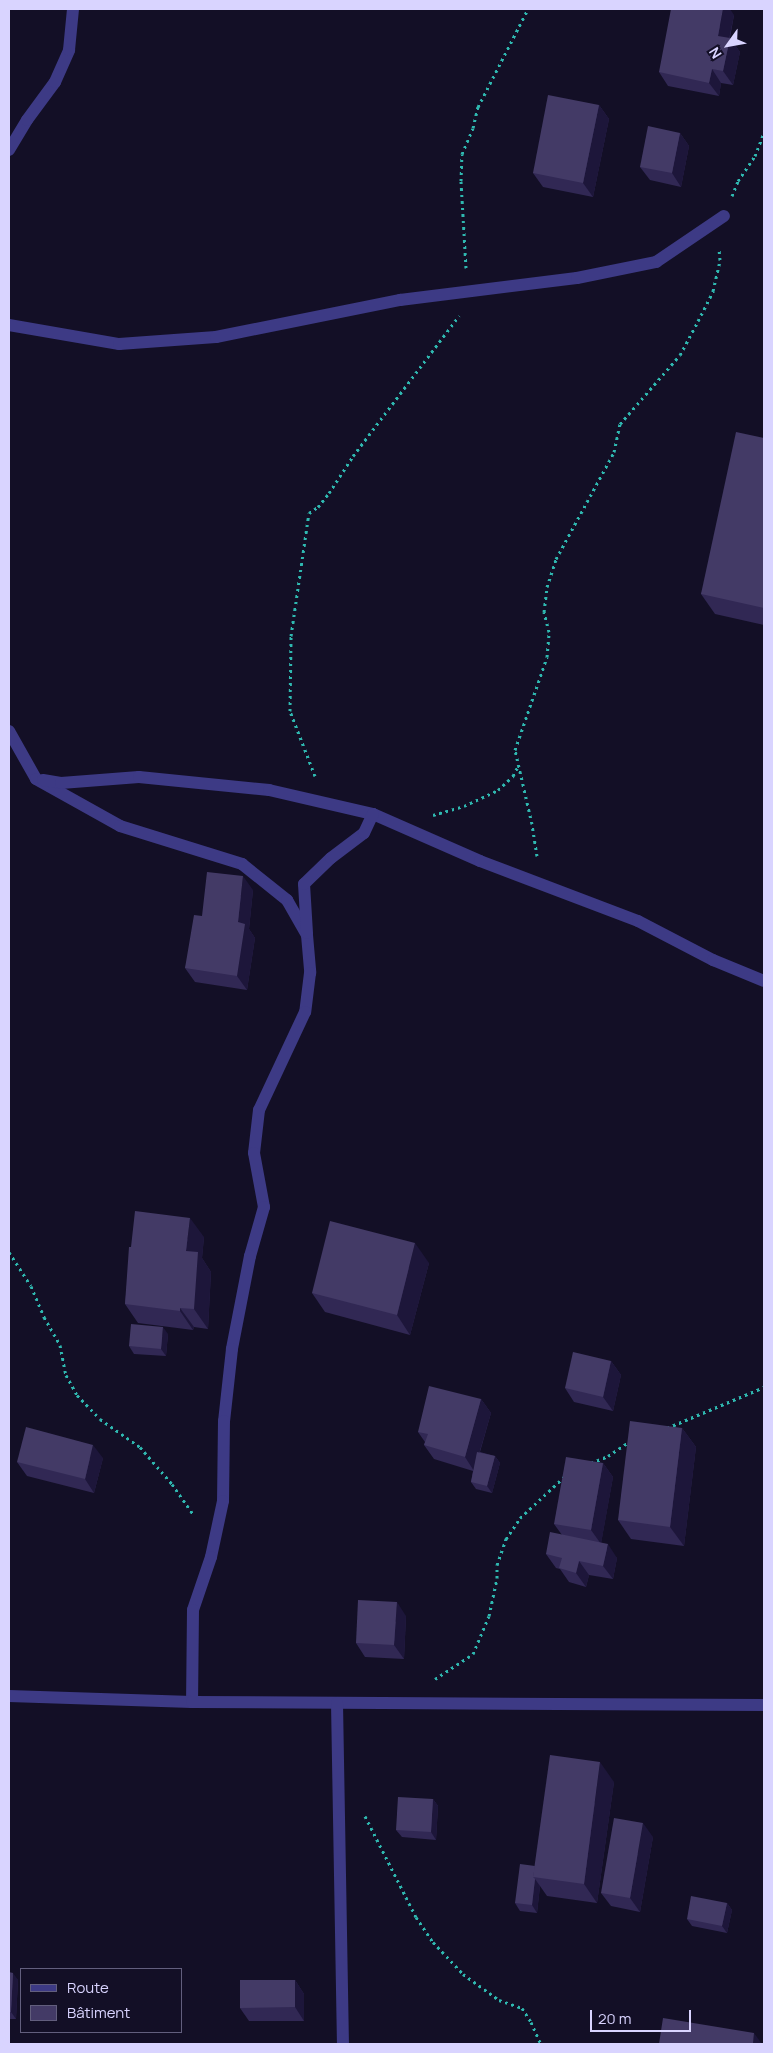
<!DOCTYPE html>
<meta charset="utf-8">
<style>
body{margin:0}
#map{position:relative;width:773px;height:2053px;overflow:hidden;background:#130f26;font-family:Manrope,sans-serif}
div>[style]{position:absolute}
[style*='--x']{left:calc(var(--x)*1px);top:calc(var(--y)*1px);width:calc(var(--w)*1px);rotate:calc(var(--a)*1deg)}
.path>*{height:3px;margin-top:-1.5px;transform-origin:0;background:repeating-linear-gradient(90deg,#2fb8b0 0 2.5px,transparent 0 6.5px)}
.minor>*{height:12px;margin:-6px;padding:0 6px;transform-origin:6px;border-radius:6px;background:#3d3a85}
.wall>*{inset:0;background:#312854}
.shaded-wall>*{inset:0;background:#1d163a}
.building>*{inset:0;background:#433a66}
span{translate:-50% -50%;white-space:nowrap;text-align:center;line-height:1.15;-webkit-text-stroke:4px #130f26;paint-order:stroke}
.frame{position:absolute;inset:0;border:10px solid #d9d4ff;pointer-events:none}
.legend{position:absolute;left:20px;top:1968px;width:162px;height:65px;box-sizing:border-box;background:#130f26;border:1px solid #625e7d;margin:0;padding:6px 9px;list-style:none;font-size:15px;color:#d9d4ff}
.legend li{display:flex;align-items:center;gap:10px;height:25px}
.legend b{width:25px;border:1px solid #625e7d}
.north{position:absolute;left:703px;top:20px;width:50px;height:50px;-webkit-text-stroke:4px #130f26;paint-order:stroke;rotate:238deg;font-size:14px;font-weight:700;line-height:20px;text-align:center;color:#d9d4ff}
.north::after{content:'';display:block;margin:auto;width:18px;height:22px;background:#d9d4ff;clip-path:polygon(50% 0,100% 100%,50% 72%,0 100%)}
.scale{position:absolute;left:590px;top:2010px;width:101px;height:22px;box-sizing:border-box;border:2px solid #d9d4ff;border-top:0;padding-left:6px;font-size:15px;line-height:18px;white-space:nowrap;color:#d9d4ff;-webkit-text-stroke:4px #130f26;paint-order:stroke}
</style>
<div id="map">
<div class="path">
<div style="--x:732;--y:196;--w:16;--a:-68"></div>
<div style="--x:738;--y:181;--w:30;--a:-56"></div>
<div style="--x:755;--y:156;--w:26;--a:-69"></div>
<div style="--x:466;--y:268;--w:87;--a:-93.3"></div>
<div style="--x:461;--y:181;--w:27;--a:-88"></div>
<div style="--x:462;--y:154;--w:28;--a:-67"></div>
<div style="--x:473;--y:128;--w:22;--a:-77"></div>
<div style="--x:478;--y:107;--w:110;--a:-63"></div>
<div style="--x:315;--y:776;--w:70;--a:-111"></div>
<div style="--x:290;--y:711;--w:75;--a:-89.2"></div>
<div style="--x:291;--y:636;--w:124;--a:-81.7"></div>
<div style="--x:309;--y:513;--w:11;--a:-34"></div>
<div style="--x:318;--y:507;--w:18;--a:-52"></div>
<div style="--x:329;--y:493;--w:44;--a:-57"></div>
<div style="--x:353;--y:456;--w:176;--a:-52.9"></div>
<div style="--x:433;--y:815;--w:32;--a:-16"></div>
<div style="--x:464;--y:806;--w:38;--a:-25"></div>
<div style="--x:498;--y:790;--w:21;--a:-43"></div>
<div style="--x:513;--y:776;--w:11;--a:-63"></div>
<div style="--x:537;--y:856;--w:32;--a:-99"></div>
<div style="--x:532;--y:824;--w:76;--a:-102.9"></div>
<div style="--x:515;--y:750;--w:98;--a:-71"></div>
<div style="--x:547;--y:657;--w:25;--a:-85"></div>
<div style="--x:549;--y:632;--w:21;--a:-104"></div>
<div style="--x:544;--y:612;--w:25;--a:-83"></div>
<div style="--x:547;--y:587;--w:29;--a:-72"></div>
<div style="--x:556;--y:559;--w:122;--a:-61.5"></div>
<div style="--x:614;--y:452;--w:29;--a:-78"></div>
<div style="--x:620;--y:424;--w:91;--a:-49"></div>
<div style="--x:680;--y:355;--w:38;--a:-62"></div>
<div style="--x:698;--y:321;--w:34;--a:-63"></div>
<div style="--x:713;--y:291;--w:32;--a:-77"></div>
<div style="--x:720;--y:260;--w:11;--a:-95"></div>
<div style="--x:9;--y:1252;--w:40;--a:57.1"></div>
<div style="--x:31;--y:1286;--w:34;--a:67"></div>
<div style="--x:44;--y:1317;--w:32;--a:60"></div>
<div style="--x:60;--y:1345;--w:31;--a:79"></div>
<div style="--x:66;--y:1375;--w:23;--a:61"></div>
<div style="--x:77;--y:1395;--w:33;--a:46"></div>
<div style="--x:100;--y:1419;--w:49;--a:35"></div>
<div style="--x:140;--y:1447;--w:49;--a:49.1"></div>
<div style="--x:172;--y:1484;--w:38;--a:55"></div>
<div style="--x:667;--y:1428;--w:105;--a:-22.9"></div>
<div style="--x:591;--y:1463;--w:18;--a:-22"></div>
<div style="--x:608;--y:1456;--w:25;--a:-34"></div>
<div style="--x:435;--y:1679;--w:45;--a:-33.3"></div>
<div style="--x:473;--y:1654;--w:41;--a:-67.2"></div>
<div style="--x:489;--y:1616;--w:39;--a:-78"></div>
<div style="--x:497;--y:1578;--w:13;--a:-90"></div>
<div style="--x:497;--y:1565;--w:28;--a:-71"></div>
<div style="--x:506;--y:1539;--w:25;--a:-56"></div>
<div style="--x:520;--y:1518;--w:60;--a:-43"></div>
<div style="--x:365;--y:1816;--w:113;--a:63.2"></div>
<div style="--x:416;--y:1917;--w:30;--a:56"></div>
<div style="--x:433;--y:1942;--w:44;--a:46.8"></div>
<div style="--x:463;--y:1974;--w:44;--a:35.8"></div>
<div style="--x:499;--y:2000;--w:24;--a:19"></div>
<div style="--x:522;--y:2008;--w:17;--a:57"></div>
<div style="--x:531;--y:2022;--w:24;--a:66"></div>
</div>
<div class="minor">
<div style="--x:9;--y:150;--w:35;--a:-59"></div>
<div style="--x:27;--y:120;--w:47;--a:-53.6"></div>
<div style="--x:55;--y:82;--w:35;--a:-66"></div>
<div style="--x:69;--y:50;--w:41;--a:-84.4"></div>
<div style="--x:9;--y:325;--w:112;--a:9.8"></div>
<div style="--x:119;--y:344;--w:97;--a:-4.1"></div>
<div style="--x:216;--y:337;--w:188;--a:-11.4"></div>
<div style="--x:400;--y:300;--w:178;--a:-7.1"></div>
<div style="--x:577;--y:278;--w:81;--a:-11.4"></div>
<div style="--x:656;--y:262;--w:82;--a:-34.1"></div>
<div style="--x:9;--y:731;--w:55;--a:60.6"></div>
<div style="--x:36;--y:779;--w:96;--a:29.2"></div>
<div style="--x:120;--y:826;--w:128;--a:17.3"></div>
<div style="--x:242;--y:864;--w:58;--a:38.7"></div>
<div style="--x:287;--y:900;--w:40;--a:60.3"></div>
<div style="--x:307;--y:935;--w:38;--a:85"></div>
<div style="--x:310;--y:973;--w:39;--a:97"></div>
<div style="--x:305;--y:1012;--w:108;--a:115.1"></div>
<div style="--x:259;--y:1110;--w:43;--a:96.6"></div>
<div style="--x:254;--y:1153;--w:55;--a:79.5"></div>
<div style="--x:264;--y:1207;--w:51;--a:105.9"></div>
<div style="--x:250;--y:1256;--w:95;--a:101"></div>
<div style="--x:232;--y:1349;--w:72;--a:96.3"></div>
<div style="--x:224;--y:1421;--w:80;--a:90.7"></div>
<div style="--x:223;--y:1501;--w:57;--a:102.1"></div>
<div style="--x:211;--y:1557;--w:56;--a:108.8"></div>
<div style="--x:193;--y:1610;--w:92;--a:90.6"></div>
<div style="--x:43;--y:780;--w:18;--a:9"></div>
<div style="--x:61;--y:783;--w:78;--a:-4.4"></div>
<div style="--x:139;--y:777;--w:131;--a:5.7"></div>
<div style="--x:269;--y:790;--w:107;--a:13"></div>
<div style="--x:373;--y:814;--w:117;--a:23.7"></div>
<div style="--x:480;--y:861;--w:169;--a:20.8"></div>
<div style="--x:638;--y:921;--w:85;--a:27.5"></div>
<div style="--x:713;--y:960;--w:55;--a:22.4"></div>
<div style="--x:307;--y:933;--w:49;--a:-93.5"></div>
<div style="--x:304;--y:884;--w:37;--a:-44"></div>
<div style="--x:331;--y:858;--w:41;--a:-37.1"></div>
<div style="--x:364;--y:833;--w:21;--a:-65"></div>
<div style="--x:9;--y:1696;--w:183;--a:1.9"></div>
<div style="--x:192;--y:1702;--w:572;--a:0.3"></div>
<div style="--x:337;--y:1703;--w:341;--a:89"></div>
</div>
<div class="wall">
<div style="clip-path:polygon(734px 15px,730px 38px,740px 52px,733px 85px,721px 83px,719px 96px,668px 86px,659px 72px)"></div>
<div style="clip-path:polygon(599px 105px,609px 119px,593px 197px,543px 187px,533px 173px)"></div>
<div style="clip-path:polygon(680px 133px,689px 146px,681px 187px,650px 180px,640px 167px)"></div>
<div style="clip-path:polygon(764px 438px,764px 625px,715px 614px,701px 594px)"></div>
<div style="clip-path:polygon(253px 890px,249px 929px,255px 938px,247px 990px,195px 982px,185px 968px,202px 916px)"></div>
<div style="clip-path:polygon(204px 1237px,202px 1258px,211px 1272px,208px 1329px,194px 1327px,193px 1330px,138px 1323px,125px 1304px,131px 1247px)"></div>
<div style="clip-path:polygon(429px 1263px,410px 1335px,325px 1312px,312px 1293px)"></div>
<div style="clip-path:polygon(168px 1334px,166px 1356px,134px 1354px,129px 1346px)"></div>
<div style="clip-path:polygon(611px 1361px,621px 1375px,613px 1411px,574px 1402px,565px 1388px)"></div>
<div style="clip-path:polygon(481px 1399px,491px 1413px,480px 1452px,495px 1456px,500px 1463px,492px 1493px,476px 1489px,471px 1482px,473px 1471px,434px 1459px,424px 1445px,425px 1442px,418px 1432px)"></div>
<div style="clip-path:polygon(682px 1428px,696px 1447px,684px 1546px,631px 1539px,618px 1520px)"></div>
<div style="clip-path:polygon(103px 1458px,94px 1493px,27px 1476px,17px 1462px)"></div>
<div style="clip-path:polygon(603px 1463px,613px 1477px,601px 1543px,617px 1558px,613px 1579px,589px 1575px,586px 1587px,569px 1582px,560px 1569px,556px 1568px,546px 1554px,562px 1535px,554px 1524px)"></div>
<div style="clip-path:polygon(406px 1616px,404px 1659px,365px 1657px,356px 1643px)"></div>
<div style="clip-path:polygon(614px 1782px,597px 1903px,547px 1896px,540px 1886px,537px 1913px,520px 1911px,515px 1903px,535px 1866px)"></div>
<div style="clip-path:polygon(433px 1799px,438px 1806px,436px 1840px,402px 1837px,396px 1830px)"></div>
<div style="clip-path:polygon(653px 1837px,640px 1912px,611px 1906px,601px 1893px)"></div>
<div style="clip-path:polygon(727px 1903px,732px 1910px,727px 1933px,692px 1926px,687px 1919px)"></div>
<div style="clip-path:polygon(9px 1972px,18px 1980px,16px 2019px,9px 2019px)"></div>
<div style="clip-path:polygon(295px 1980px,304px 1994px,304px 2021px,249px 2021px,240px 2008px)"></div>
</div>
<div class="shaded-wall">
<div style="clip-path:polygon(723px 9px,730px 9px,734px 15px,727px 49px,718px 36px)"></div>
<div style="clip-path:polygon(730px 38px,740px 52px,733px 85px,723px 71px)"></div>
<div style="clip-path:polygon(712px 69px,721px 83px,719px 96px,709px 83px)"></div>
<div style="clip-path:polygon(599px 105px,609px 119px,593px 197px,583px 183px)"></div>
<div style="clip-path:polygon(680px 133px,689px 146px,681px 187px,672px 173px)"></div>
<div style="clip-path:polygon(243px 876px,253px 890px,249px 929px,255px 938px,247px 990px,237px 976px,238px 922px)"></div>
<div style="clip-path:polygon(190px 1218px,204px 1237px,202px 1258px,211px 1272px,208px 1329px,194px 1309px,186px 1251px)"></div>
<div style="clip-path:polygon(415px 1243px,429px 1263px,410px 1335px,397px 1315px)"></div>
<div style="clip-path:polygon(180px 1308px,194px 1327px,193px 1330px,180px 1311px)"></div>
<div style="clip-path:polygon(163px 1327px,168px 1334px,166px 1356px,161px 1349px)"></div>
<div style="clip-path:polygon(611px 1361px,621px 1375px,613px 1411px,603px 1397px)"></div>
<div style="clip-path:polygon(481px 1399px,491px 1413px,474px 1471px,465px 1457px)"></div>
<div style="clip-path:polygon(682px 1428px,696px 1447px,684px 1546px,670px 1527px)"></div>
<div style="clip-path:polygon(93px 1445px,103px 1458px,94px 1493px,85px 1479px)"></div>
<div style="clip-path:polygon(495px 1456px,500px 1463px,492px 1493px,487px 1486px)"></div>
<div style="clip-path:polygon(603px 1463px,613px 1477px,601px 1544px,591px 1530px)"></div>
<div style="clip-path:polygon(608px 1544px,617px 1558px,613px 1579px,603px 1566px)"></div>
<div style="clip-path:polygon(579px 1561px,589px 1575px,586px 1587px,576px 1573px)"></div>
<div style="clip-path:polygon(397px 1602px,406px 1616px,404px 1659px,394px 1645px)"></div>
<div style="clip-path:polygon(600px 1762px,614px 1782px,597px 1903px,584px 1884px)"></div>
<div style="clip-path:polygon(433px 1799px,438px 1806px,436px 1840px,431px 1832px)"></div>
<div style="clip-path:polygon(643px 1823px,653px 1837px,640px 1912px,630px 1898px)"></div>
<div style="clip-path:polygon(535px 1879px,540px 1886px,537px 1913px,532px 1905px)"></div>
<div style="clip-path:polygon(727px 1903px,732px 1910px,727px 1933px,722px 1926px)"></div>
<div style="clip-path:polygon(13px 1973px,18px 1980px,16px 2019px,11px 2012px)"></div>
<div style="clip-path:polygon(295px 1980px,304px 1994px,304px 2021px,295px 2007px)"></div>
<div style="clip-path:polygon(754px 2033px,762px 2044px,753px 2044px)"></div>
</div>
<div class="building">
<div style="clip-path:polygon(671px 9px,723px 9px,718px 36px,730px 38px,723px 71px,712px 69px,709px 83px,659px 72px)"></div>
<div style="clip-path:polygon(548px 95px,599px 105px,583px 183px,533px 173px)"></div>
<div style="clip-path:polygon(648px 126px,680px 133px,672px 173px,640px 167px)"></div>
<div style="clip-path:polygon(736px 432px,764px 438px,764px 608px,701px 594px)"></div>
<div style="clip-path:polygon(207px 872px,243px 876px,238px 922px,245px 924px,237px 976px,185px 968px,194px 915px,202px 916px)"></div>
<div style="clip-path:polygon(135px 1211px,190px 1218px,186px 1251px,198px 1252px,194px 1309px,180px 1308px,180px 1311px,125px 1304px,129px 1247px,131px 1247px)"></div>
<div style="clip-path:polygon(330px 1221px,415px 1243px,397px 1315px,312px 1293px)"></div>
<div style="clip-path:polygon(131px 1324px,163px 1327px,161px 1349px,129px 1346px)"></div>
<div style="clip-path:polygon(573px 1352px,611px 1361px,603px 1397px,565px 1388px)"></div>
<div style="clip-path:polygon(429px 1386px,481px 1399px,465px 1457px,424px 1445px,428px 1434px,418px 1432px)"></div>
<div style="clip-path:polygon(630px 1421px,682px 1428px,670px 1527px,618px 1520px)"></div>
<div style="clip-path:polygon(26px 1427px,93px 1445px,85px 1479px,17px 1462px)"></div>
<div style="clip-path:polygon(477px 1452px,495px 1456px,487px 1486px,471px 1482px)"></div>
<div style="clip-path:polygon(566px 1457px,603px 1463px,591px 1530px,554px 1524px)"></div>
<div style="clip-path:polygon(550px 1532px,608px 1544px,603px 1566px,579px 1561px,576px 1573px,559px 1568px,562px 1558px,546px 1554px)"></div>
<div style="clip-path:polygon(358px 1600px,397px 1602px,394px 1645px,356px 1643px)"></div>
<div style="clip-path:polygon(550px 1755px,600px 1762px,584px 1884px,533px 1877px)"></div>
<div style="clip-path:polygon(398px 1797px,433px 1799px,431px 1832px,396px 1830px)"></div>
<div style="clip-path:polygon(614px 1818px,643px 1823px,630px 1898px,601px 1893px)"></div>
<div style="clip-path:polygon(520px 1864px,535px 1866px,533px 1877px,535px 1879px,532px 1905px,515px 1903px)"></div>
<div style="clip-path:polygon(691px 1896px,727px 1903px,722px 1926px,687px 1919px)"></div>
<div style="clip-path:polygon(9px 1972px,13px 1973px,11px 2012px,9px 2012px)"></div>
<div style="clip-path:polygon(240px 1980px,295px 1980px,295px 2007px,240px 2008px)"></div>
<div style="clip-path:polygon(663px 2018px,754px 2033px,753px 2044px,659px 2044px)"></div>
</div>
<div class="frame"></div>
<ul class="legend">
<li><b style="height:6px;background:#3d3a85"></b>Route</li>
<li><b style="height:14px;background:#433a66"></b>Bâtiment</li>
</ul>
<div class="north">N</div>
<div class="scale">20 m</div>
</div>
